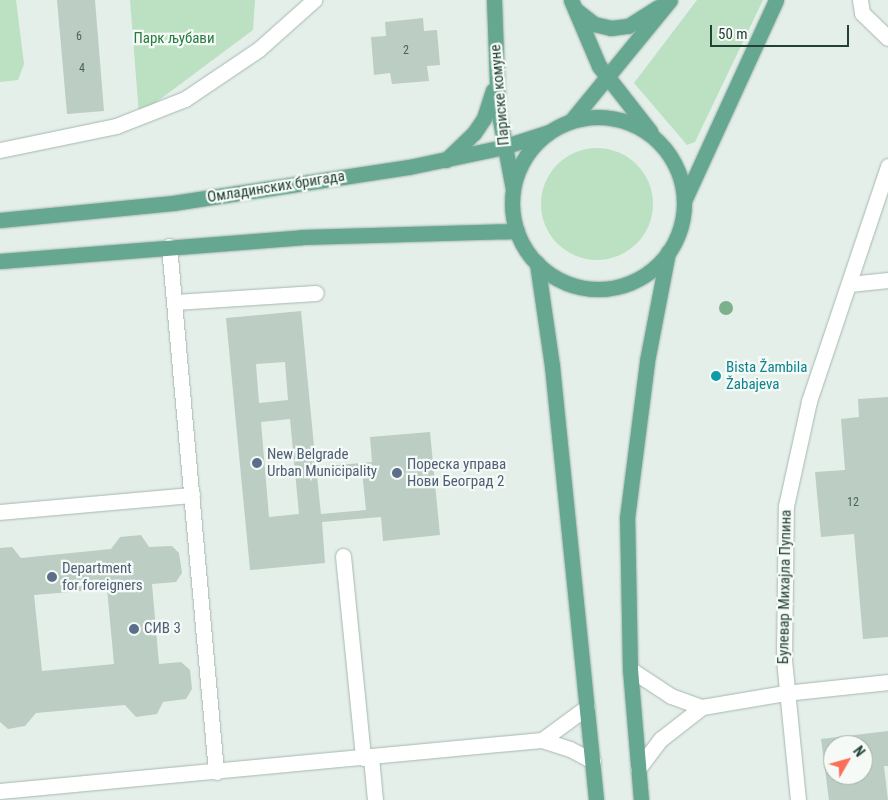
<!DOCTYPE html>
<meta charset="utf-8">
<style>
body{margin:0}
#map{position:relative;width:888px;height:800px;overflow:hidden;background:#e4efe9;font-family:"Roboto Condensed",sans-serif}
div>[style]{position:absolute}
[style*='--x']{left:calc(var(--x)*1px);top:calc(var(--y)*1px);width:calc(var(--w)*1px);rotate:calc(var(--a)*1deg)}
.green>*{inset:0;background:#bce1c2}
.round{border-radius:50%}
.building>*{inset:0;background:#bccdc4}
.roads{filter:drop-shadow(0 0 1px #a6b8b0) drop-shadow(0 0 1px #a6b8b0)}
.minor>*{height:15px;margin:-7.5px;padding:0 7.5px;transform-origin:7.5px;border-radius:7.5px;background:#fff}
.major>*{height:15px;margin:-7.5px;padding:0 7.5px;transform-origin:7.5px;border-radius:7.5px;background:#65a790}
.major>.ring{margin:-7.5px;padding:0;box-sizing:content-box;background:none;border:15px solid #65a790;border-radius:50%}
.trees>*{width:14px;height:14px;margin:-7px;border-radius:50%;background:#7db08d}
.dots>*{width:14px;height:14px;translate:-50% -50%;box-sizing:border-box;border:2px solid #f5faf7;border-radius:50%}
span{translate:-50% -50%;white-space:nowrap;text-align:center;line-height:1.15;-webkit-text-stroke:4.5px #f5faf7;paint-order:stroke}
.number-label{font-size:12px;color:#48655a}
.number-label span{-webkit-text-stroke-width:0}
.park-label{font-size:15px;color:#287c41}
.street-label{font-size:15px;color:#224236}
.culture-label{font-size:15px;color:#0d838f}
.left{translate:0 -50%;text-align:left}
.service-label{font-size:15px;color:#4e5e75}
.north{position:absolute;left:823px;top:735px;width:50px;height:50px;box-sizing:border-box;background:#f5faf7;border:1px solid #a1b0aa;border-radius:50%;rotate:52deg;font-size:14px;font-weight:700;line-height:20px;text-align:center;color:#224236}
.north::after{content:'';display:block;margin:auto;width:18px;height:22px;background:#fc6e55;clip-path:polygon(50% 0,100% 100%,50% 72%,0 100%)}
.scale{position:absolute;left:710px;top:25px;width:139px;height:22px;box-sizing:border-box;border:2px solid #224236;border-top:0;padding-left:6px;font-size:15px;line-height:18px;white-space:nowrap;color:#224236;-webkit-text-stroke:4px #f5faf7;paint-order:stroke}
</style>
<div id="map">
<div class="green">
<div style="clip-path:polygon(0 0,16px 0,24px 64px,18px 80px,0 82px)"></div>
<div style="clip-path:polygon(130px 0,255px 0,253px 30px,139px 115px)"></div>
<div style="clip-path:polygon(697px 0,763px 0,695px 142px,687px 145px,634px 83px)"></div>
<div class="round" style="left:541px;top:148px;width:112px;height:112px"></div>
</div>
<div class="building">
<div style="clip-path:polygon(57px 0,95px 0,104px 111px,67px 114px)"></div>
<div style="clip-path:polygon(423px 18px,424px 31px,437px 30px,440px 65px,427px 66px,429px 81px,392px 84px,390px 73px,374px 75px,371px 37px,386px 36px,385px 22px)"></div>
<div style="clip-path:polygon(evenodd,301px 311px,316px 467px,372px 462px,370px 437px,430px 432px,440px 535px,383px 541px,381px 517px,322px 522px,325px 563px,250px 570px,226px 318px,301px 311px,285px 362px,288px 400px,259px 403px,256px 364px,285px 362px,301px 311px,290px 419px,299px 514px,269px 517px,261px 422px,290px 419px,301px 311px,362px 471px,366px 510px,321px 514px,317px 476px,362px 471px)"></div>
<div style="clip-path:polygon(888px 397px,888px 637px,863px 639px,854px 534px,821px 537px,815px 472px,845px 470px,841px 419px,859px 417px,858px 399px)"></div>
<div style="clip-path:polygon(evenodd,141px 535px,149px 547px,172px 546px,179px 553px,182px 573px,176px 582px,152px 584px,159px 664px,181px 662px,190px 670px,192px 689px,186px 699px,163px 702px,157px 714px,136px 717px,125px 705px,36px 713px,25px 726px,8px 729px,0 722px,0 548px,12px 547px,21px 558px,111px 549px,120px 537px,141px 535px,107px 589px,114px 664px,42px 671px,34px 595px,107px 589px)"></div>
<div style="clip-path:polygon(evenodd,888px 731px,888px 766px,884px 766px,888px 800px,829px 800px,821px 739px,888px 731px,833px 745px,863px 745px,863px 775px,833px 775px,833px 745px)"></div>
</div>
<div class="roads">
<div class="minor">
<div style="--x:860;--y:0;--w:13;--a:81"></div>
<div style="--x:862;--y:13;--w:36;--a:44"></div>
<div style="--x:0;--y:150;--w:118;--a:-11.7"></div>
<div style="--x:116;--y:126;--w:74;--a:-21.4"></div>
<div style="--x:185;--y:99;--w:89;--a:-34"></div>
<div style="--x:259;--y:49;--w:74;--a:-41.7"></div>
<div style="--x:169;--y:246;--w:528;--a:84.89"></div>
<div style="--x:850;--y:284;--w:38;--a:-6"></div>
<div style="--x:175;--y:302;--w:141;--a:-3.7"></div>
<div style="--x:0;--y:512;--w:193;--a:-5.1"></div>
<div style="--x:343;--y:556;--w:203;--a:84.3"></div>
<div style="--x:630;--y:669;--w:49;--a:33.4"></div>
<div style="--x:671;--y:696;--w:33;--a:20"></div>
<div style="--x:542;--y:740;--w:56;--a:-36.3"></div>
<div style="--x:371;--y:757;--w:43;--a:84.7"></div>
<div style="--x:638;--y:769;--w:38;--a:-53"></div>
<div style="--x:661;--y:739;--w:52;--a:-38"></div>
<div style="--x:702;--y:707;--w:84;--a:-9.6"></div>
<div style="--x:785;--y:693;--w:104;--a:-6.1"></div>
<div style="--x:0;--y:791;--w:544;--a:-5.38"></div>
<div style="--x:542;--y:740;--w:29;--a:18"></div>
<div style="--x:570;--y:749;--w:26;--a:28"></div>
<div style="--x:798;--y:800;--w:141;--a:-95.7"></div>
<div style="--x:784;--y:660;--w:154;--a:-89.3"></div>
<div style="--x:786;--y:506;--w:107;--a:-77.6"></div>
<div style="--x:809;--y:401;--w:248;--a:-71.4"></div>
</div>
<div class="major">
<div style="--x:494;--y:0;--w:109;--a:87.9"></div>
<div style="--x:498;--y:109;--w:81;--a:79.4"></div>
<div style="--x:571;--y:0;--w:72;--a:67"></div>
<div style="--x:599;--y:66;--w:83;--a:51.9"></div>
<div style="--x:576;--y:10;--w:23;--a:38"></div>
<div style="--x:594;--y:24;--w:17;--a:13"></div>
<div style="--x:611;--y:28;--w:17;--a:-7"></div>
<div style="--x:628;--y:26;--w:36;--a:-32"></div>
<div class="ring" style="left:512px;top:117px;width:157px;height:157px"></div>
<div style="--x:571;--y:121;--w:156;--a:-50.7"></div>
<div style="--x:446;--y:160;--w:39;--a:-44"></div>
<div style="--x:474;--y:133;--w:18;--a:-56"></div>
<div style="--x:484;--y:118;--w:29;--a:-72"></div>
<div style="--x:684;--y:201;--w:221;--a:-65.4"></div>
<div style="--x:0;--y:220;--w:174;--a:-5.6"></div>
<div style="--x:173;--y:203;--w:239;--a:-8.7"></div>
<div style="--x:409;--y:167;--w:96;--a:-12"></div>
<div style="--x:503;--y:147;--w:48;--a:-18.1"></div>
<div style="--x:0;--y:261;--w:303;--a:-4.5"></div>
<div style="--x:302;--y:237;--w:215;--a:-1.6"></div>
<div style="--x:537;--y:263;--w:104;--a:81.7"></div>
<div style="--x:552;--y:366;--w:436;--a:84.2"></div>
<div style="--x:641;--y:800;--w:131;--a:-94.8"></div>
<div style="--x:630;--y:669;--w:151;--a:-91.1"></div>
<div style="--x:627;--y:518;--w:158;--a:-82.7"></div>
<div style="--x:647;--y:361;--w:111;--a:-79.1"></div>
</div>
</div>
<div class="trees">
<div style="left:726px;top:308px"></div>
</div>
<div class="dots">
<div style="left:716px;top:376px;background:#0f9aa8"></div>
<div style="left:257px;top:463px;background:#5c6f8a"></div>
<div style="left:397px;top:473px;background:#5c6f8a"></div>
<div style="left:52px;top:577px;background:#5c6f8a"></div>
<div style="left:134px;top:629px;background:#5c6f8a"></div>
</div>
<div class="number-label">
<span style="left:79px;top:37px">6</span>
<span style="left:406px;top:51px">2</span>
<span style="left:82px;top:69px">4</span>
<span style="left:853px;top:503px">12</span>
</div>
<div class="park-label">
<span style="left:174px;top:39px">Парк љубави</span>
</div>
<div class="street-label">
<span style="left:500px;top:95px;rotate:-95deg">Париске комуне</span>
<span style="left:276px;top:187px;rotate:-9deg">Омладинских бригада</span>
<span style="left:785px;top:587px;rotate:-89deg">Булевар Михајла Пупина</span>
</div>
<div class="culture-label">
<span class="left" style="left:726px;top:376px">Bista Žambila<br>Žabajeva</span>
</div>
<div class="service-label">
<span class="left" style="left:267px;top:463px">New Belgrade<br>Urban Municipality</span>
<span class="left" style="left:407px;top:473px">Пореска управа<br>Нови Београд 2</span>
<span class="left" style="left:62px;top:577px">Department<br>for foreigners</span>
<span class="left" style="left:144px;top:629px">СИВ 3</span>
</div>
<div class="north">N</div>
<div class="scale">50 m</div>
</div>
